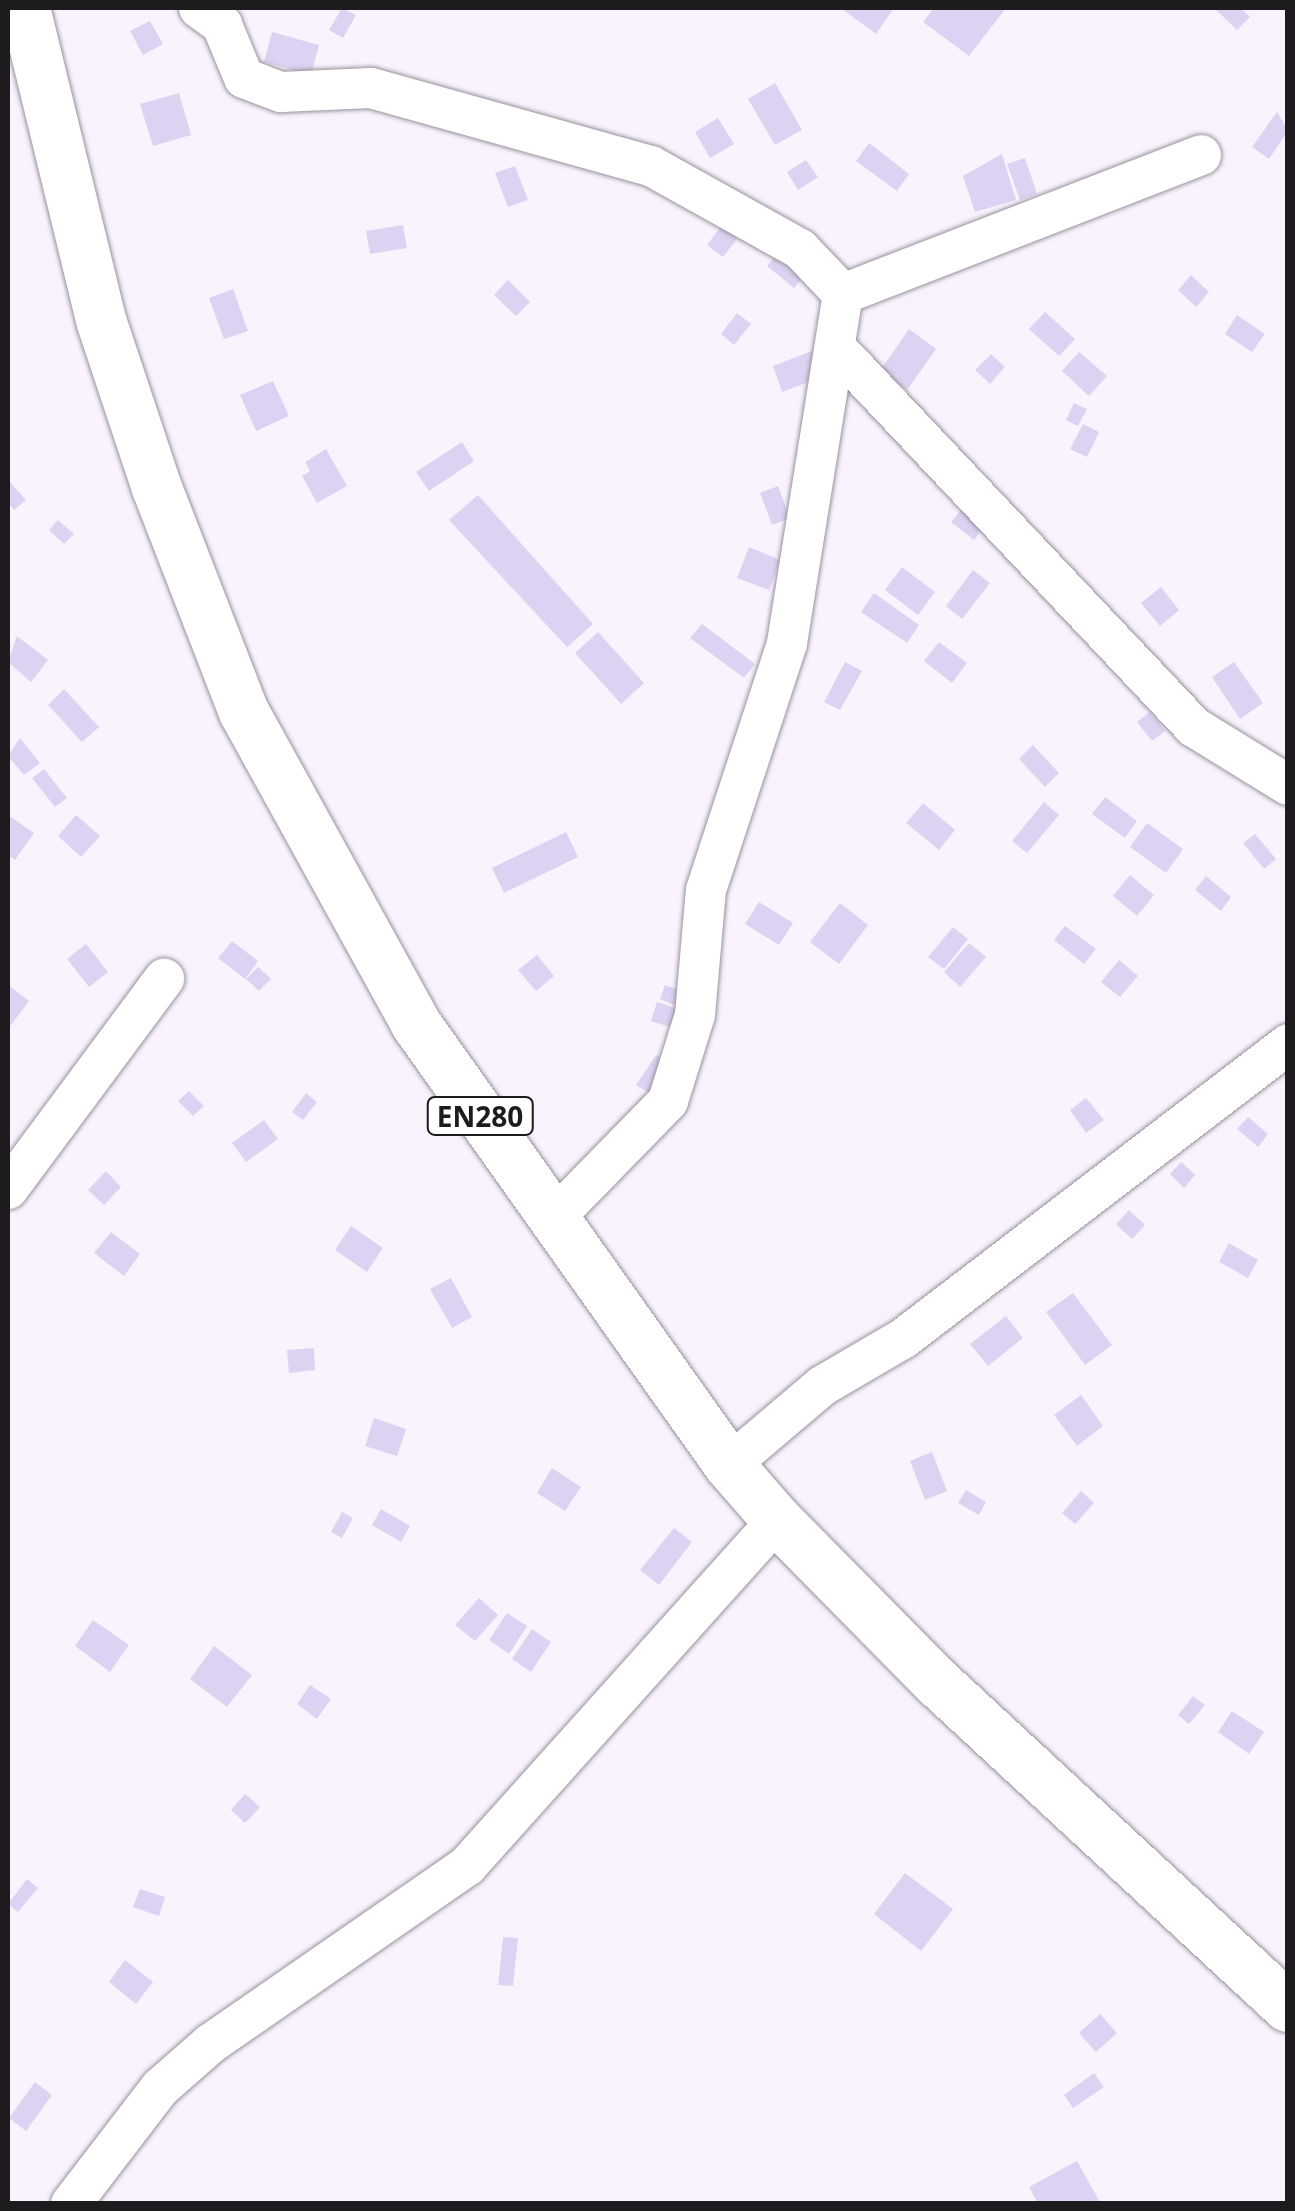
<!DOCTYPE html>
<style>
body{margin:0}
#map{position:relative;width:1295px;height:2211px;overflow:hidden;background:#faf3fe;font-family:"Noto Sans",sans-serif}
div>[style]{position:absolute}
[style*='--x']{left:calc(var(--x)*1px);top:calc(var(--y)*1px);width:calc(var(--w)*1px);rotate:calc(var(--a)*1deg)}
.building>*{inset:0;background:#ddd2f1}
.roads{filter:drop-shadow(0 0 2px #98929c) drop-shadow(0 0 2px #98929c)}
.minor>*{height:40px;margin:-20px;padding:0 20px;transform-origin:20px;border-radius:20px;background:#fff}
.major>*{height:50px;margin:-25px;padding:0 25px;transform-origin:25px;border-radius:25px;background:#fff}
span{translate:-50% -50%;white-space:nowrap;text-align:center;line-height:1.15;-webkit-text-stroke:10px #fff;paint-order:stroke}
.shield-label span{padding:2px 8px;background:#fff;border:2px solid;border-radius:8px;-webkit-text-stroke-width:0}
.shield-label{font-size:28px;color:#1d1b1e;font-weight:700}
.frame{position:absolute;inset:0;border:10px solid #1d1b1e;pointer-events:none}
</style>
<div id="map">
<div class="building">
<div style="clip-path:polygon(342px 8px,356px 15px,343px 38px,329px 30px)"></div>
<div style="clip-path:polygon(841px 8px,894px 8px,876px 34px)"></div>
<div style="clip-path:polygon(934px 8px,1006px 8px,969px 56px,923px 22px)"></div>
<div style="clip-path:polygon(1214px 8px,1241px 8px,1250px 17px,1237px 30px)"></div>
<div style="clip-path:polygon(150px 21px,163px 44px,143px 55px,130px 31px)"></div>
<div style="clip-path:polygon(272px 32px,319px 45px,311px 75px,264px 62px)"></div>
<div style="clip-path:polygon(775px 83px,802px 130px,775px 145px,748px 99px)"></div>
<div style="clip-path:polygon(179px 93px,191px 135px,153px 146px,140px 104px)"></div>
<div style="clip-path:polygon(1277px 112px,1288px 131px,1269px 159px,1252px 147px)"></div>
<div style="clip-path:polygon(718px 118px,734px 144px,710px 158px,695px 132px)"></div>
<div style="clip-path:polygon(869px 143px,909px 174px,897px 191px,856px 161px)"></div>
<div style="clip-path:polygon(1002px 154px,1016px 200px,975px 212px,963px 176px)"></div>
<div style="clip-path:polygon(1025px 158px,1037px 194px,1020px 200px,1007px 164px)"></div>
<div style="clip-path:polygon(806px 160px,818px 177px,798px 190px,787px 172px)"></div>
<div style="clip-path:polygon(515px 166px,528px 200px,508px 207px,495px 173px)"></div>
<div style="clip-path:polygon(723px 224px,739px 236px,723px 257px,707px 245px)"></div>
<div style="clip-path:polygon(403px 225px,407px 248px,370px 254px,366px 231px)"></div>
<div style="clip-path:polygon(779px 251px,807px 273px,794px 288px,767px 266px)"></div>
<div style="clip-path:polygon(1191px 275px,1209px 292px,1196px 307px,1178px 290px)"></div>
<div style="clip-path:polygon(508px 280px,530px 302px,516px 316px,494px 295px)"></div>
<div style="clip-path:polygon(233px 289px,248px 331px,224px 339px,209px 298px)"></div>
<div style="clip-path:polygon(1045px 312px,1075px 339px,1059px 356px,1029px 329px)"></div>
<div style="clip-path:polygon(737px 313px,751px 324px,734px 345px,721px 334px)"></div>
<div style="clip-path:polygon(1237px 315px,1265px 334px,1252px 352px,1225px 334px)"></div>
<div style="clip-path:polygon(909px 329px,936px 349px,907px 390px,880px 371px)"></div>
<div style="clip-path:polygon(812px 351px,822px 377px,782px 392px,773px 366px)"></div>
<div style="clip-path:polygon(1079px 352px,1107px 376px,1089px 396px,1062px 371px)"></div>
<div style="clip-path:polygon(991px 354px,1005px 367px,990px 384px,975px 370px)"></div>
<div style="clip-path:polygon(273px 381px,289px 416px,256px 431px,240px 395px)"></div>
<div style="clip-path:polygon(1074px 403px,1087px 409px,1078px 426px,1066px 420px)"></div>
<div style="clip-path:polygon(1083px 424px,1099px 432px,1087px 457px,1070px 449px)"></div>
<div style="clip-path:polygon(462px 442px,474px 461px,429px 491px,416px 472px)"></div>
<div style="clip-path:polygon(326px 449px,347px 486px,317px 503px,302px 476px,310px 471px,305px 462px)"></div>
<div style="clip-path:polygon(8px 480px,26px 500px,14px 510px,8px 503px)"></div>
<div style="clip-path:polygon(778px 486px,790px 518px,772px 525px,760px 493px)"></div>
<div style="clip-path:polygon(478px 495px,593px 624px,567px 647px,449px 520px)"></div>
<div style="clip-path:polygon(963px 508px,985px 525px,974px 540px,951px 522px)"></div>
<div style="clip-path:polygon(58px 520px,74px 534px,64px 544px,49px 530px)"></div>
<div style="clip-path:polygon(749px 547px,780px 560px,769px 590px,737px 578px)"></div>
<div style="clip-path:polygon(902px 567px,935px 592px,918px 615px,885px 590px)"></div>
<div style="clip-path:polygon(973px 570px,990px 583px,962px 619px,946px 606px)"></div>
<div style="clip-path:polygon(1161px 587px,1179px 610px,1160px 626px,1141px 603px)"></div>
<div style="clip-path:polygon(874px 593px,919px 625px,907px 643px,861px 612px)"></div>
<div style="clip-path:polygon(702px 624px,755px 664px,744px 678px,690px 638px)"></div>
<div style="clip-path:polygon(598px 632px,644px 683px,621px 704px,575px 653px)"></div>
<div style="clip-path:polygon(17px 636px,48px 660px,31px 682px,8px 662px)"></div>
<div style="clip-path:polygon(939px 642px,967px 663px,952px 683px,924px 661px)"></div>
<div style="clip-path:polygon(845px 662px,862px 671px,840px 710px,824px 702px)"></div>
<div style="clip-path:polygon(1234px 662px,1263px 703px,1240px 719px,1212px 677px)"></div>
<div style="clip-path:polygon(64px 689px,99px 727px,82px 742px,48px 705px)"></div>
<div style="clip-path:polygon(1150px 712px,1165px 731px,1152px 741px,1137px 722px)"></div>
<div style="clip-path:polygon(20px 738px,40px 763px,24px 775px,8px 756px)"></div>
<div style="clip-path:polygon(1033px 745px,1059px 773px,1045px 787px,1019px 759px)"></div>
<div style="clip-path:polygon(44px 769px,67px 798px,55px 807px,32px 778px)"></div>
<div style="clip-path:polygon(1105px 797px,1137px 821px,1125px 838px,1092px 814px)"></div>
<div style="clip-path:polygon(1044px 802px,1059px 815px,1027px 853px,1012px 841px)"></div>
<div style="clip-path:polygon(923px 803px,955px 830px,939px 850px,906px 823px)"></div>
<div style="clip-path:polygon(8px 815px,34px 833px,15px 860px,8px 855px)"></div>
<div style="clip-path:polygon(76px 815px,100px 836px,81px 857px,58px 836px)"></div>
<div style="clip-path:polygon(1147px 823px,1183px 849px,1166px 873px,1130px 847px)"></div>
<div style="clip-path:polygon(566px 832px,578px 857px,504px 893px,492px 868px)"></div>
<div style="clip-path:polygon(1255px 834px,1276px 859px,1264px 869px,1243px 843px)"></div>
<div style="clip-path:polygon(1130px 875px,1154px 895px,1137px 916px,1113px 896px)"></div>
<div style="clip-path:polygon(1206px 876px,1231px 897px,1221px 911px,1195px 890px)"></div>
<div style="clip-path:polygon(759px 902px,793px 923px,779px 945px,745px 924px)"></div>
<div style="clip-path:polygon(840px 903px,868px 925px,839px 964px,810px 942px)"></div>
<div style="clip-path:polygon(1065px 926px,1096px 949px,1084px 964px,1054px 940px)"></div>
<div style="clip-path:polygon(953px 927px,968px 939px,944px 969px,928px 957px)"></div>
<div style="clip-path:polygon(232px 941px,258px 961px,245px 979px,218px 958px)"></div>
<div style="clip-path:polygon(969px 943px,986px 957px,960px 987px,944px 972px)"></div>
<div style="clip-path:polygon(86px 944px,108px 972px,89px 987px,67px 959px)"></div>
<div style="clip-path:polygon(537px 955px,554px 976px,536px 991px,518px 970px)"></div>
<div style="clip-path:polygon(1119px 960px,1138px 976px,1120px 997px,1101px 982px)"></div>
<div style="clip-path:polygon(258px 967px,271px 979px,259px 991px,246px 979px)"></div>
<div style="clip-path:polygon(8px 985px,29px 1001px,8px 1029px)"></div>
<div style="clip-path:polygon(665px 985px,681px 991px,676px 1006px,660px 999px)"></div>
<div style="clip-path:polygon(657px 1002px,679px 1009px,673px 1028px,651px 1021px)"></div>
<div style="clip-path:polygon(656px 1055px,670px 1064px,651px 1094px,636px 1085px)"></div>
<div style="clip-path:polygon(189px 1091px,204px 1106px,193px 1116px,178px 1101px)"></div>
<div style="clip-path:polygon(306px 1093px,317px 1102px,303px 1120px,292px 1112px)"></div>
<div style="clip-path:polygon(1086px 1098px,1104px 1120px,1086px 1133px,1070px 1110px)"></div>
<div style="clip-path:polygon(1248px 1117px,1268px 1134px,1258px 1147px,1237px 1129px)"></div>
<div style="clip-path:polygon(264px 1120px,278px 1139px,246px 1162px,232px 1143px)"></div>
<div style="clip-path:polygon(1181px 1162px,1195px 1175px,1184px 1188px,1170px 1174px)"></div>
<div style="clip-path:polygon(106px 1171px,121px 1187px,104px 1205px,88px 1190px)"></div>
<div style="clip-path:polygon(1129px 1210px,1145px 1225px,1132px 1239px,1116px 1224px)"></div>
<div style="clip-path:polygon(351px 1226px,383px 1248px,367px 1272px,335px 1250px)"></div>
<div style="clip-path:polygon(111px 1232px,140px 1254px,124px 1276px,94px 1253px)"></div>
<div style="clip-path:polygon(1229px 1243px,1258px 1260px,1248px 1278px,1219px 1262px)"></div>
<div style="clip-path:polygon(451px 1278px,472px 1317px,452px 1328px,430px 1289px)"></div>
<div style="clip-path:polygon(1073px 1293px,1112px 1345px,1085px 1365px,1046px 1312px)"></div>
<div style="clip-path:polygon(1006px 1316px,1023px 1338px,988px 1366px,970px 1344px)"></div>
<div style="clip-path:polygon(314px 1348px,315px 1370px,289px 1373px,287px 1350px)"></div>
<div style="clip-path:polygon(1081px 1395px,1103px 1426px,1077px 1446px,1054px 1415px)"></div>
<div style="clip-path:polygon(374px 1418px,406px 1429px,397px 1456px,365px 1446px)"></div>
<div style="clip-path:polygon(932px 1452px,947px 1491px,925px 1500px,910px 1461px)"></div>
<div style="clip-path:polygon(552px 1468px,581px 1487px,565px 1511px,537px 1493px)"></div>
<div style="clip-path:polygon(966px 1490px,986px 1502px,979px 1515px,958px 1503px)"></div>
<div style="clip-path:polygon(1081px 1491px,1094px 1503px,1075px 1524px,1062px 1513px)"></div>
<div style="clip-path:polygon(381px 1509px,410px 1526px,401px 1542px,372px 1525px)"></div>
<div style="clip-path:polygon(342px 1512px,353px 1518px,342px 1538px,331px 1532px)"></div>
<div style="clip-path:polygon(674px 1528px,692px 1542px,659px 1585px,640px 1570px)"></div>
<div style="clip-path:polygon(479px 1598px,498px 1615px,475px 1641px,455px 1625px)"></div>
<div style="clip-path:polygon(507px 1613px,527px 1626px,509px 1654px,489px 1640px)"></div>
<div style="clip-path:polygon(93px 1620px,129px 1645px,110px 1672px,75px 1646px)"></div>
<div style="clip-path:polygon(532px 1629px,551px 1642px,531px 1672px,512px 1659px)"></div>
<div style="clip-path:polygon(214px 1646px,252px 1675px,227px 1707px,190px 1679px)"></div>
<div style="clip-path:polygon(310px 1685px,331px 1699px,317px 1719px,297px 1704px)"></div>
<div style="clip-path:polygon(1193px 1696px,1205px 1705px,1189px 1724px,1178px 1715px)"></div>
<div style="clip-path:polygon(1232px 1711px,1264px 1732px,1249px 1754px,1218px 1732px)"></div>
<div style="clip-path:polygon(245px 1794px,260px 1807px,245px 1823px,231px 1810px)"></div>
<div style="clip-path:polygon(905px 1873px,953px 1909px,921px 1951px,874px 1914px)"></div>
<div style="clip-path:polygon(27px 1879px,38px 1888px,18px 1912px,8px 1904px)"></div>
<div style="clip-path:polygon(140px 1889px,165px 1897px,159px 1916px,133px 1907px)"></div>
<div style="clip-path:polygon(503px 1937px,518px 1938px,513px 1986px,498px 1985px)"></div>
<div style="clip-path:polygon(125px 1960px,153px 1982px,136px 2004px,109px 1982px)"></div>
<div style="clip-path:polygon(1100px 2014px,1117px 2033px,1096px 2052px,1079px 2033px)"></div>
<div style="clip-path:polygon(1094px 2073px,1104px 2087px,1073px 2108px,1064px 2095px)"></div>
<div style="clip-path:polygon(35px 2082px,52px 2095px,26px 2131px,9px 2118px)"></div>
<div style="clip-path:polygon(1077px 2161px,1101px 2204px,1038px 2204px,1029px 2187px)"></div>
</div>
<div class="roads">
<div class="minor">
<div style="--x:199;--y:8;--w:29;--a:36"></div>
<div style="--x:222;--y:25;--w:57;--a:67.5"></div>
<div style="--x:244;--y:78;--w:40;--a:21"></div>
<div style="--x:281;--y:92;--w:90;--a:-2.5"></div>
<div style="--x:371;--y:88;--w:291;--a:15.6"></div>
<div style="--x:651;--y:166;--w:171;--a:29.1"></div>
<div style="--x:800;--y:249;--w:62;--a:46.3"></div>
<div style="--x:837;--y:349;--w:520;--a:46.64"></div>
<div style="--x:1194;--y:727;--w:110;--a:31.7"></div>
<div style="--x:8;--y:1189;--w:262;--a:-53.4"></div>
<div style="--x:553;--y:1219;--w:165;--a:-45.7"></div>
<div style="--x:668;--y:1101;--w:90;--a:-72.6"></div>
<div style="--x:695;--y:1015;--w:125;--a:-85"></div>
<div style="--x:706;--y:890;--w:260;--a:-71.8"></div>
<div style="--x:787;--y:643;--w:353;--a:-80.9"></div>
<div style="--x:843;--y:294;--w:384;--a:-21.2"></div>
<div style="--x:729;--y:1465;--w:122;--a:-40.3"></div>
<div style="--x:822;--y:1386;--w:95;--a:-30.3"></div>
<div style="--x:904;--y:1338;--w:484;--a:-37.4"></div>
<div style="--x:71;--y:2204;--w:146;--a:-52.5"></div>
<div style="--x:160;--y:2088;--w:67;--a:-41.3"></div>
<div style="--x:210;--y:2044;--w:313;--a:-34.7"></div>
<div style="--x:467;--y:1866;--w:465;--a:-48.1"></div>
</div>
<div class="major">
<div style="--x:25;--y:8;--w:324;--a:76.3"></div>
<div style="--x:102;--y:323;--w:174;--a:71.6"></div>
<div style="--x:157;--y:488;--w:240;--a:68.8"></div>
<div style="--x:244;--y:712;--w:356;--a:61.1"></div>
<div style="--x:416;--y:1024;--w:541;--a:54.63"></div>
<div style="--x:729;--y:1465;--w:73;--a:48.9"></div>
<div style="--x:777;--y:1520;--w:229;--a:45.4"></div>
<div style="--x:938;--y:1683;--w:477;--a:42.8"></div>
</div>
</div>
<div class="shield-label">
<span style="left:480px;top:1116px">EN280</span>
</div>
<div class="frame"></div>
</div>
